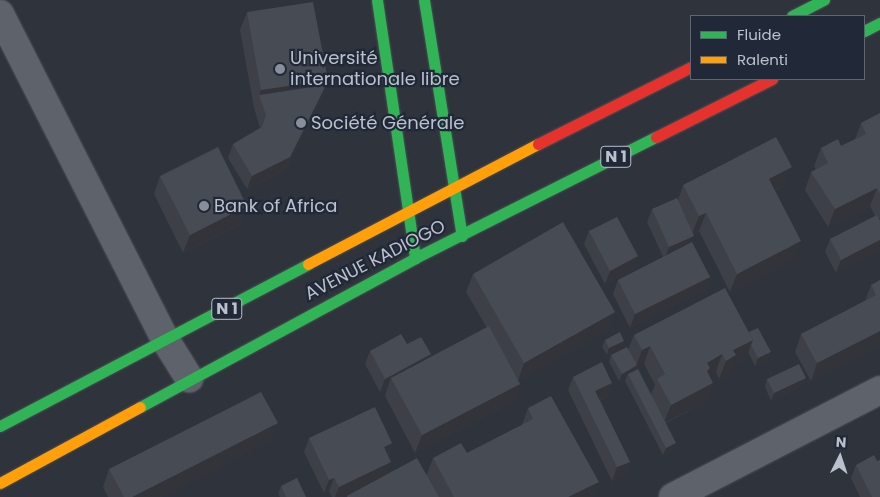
<!DOCTYPE html>
<meta charset="utf-8">
<style>
body{margin:0}
#map{position:relative;width:880px;height:497px;overflow:hidden;background:#2e333c;font-family:Poppins,sans-serif}
div>[style]{position:absolute}
[style*='--x']{left:calc(var(--x)*1px);top:calc(var(--y)*1px);width:calc(var(--w)*1px);rotate:calc(var(--a)*1deg)}
.roads{filter:drop-shadow(0 0 1px #4b4e55) drop-shadow(0 0 1px #4b4e55)}
.street>*{height:28px;margin:-14px;padding:0 14px;transform-origin:14px;border-radius:14px;background:#5e626a}
.fast>*{height:11px;margin:-5.5px;padding:0 5.5px;transform-origin:5.5px;border-radius:5.5px;background:#30b455}
.slow>*{height:11px;margin:-5.5px;padding:0 5.5px;transform-origin:5.5px;border-radius:5.5px;background:#ff9f0a}
.jam>*{height:11px;margin:-5.5px;padding:0 5.5px;transform-origin:5.5px;border-radius:5.5px;background:#e5322d}
.wall>*{inset:0;background:#3d4047}
.shaded-wall>*{inset:0;background:#32343a}
.building>*{inset:0;background:#474b53}
.dots>*{width:14px;height:14px;translate:-50% -50%;box-sizing:border-box;border:2px solid #212938;border-radius:50%}
span{translate:-50% -50%;white-space:nowrap;text-align:center;line-height:1.15;-webkit-text-stroke:4.5px #212938;paint-order:stroke}
.shield-label span{padding:1px 4px;background:#212938;border:1px solid;border-radius:4px;-webkit-text-stroke-width:0}
.shield-label{font-size:16px;color:#bac0cc;font-weight:700}
.poi-label{font-size:18px;color:#bac0cc}
.left{translate:0 -50%;text-align:left}
.street-label{font-size:18px;color:#bac0cc}
.legend{position:absolute;left:690px;top:15px;width:175px;height:65px;box-sizing:border-box;background:#212938;border:1px solid #5e6573;margin:0;padding:6px 9px;list-style:none;font-size:15px;color:#bac0cc}
.legend li{display:flex;align-items:center;gap:10px;height:25px}
.legend b{width:25px;border:1px solid #5e6573}
.north{position:absolute;left:815px;top:432px;width:50px;height:50px;-webkit-text-stroke:4px #212938;paint-order:stroke;rotate:4deg;font-size:14px;font-weight:700;line-height:20px;text-align:center;color:#bac0cc}
.north::after{content:'';display:block;margin:auto;width:18px;height:22px;background:#bac0cc;clip-path:polygon(50% 0,100% 100%,50% 72%,0 100%)}
</style>
<div id="map">
<div class="roads">
<div class="street">
<div style="--x:0;--y:14;--w:367;--a:63.1"></div>
<div style="--x:166;--y:341;--w:44;--a:58.1"></div>
<div style="--x:673;--y:497;--w:233;--a:-27.3"></div>
</div>
<div class="fast">
<div style="--x:377;--y:0;--w:261;--a:81.6"></div>
<div style="--x:424;--y:0;--w:239;--a:80.9"></div>
<div style="--x:792;--y:16;--w:36;--a:-27"></div>
<div style="--x:864;--y:31;--w:18;--a:-27"></div>
<div style="--x:140;--y:407;--w:313;--a:-28.4"></div>
<div style="--x:415;--y:258;--w:270;--a:-26.7"></div>
<div style="--x:0;--y:426;--w:348;--a:-27.7"></div>
</div>
<div class="slow">
<div style="--x:308;--y:264;--w:259;--a:-27.6"></div>
<div style="--x:0;--y:483;--w:159;--a:-28.5"></div>
</div>
<div class="jam">
<div style="--x:656;--y:137;--w:130;--a:-26.6"></div>
<div style="--x:538;--y:144;--w:171;--a:-26.7"></div>
</div>
</div>
<div class="wall">
<div style="clip-path:polygon(247px 12px,328px 80px,321px 98px,285px 170px,247px 189px,228px 158px,233px 144px,260px 128px,254px 108px,240px 30px)"></div>
<div style="clip-path:polygon(880px 113px,880px 218px,836px 273px,825px 252px,830px 239px,875px 216px,870px 206px,828px 227px,805px 190px,811px 172px,816px 170px,814px 166px,821px 148px,841px 146px,855px 139px,861px 123px)"></div>
<div style="clip-path:polygon(160px 176px,241px 224px,183px 253px,154px 194px)"></div>
<div style="clip-path:polygon(683px 185px,785px 185px,775px 191px,794px 259px,730px 292px,699px 231px,693px 234px,692px 243px,710px 277px,705px 290px,630px 328px,613px 294px,618px 280px,663px 257px,647px 222px,652px 209px,678px 200px)"></div>
<div style="clip-path:polygon(589px 231px,638px 256px,633px 270px,605px 284px,584px 244px)"></div>
<div style="clip-path:polygon(473px 274px,615px 312px,608px 330px,518px 381px,520px 384px,513px 402px,415px 453px,385px 396px,387px 389px,380px 392px,365px 364px,370px 351px,407px 344px,431px 354px,429px 358px,487px 328px,466px 292px)"></div>
<div style="clip-path:polygon(880px 280px,880px 345px,811px 381px,795px 352px,801px 334px,865px 301px,871px 285px)"></div>
<div style="clip-path:polygon(evenodd,749px 332px,768px 360px,755px 366px,748px 352px,746px 358px,733px 364px,729px 373px,719px 379px,716px 372px,709px 376px,707px 401px,666px 423px,673px 450px,663px 455px,625px 381px,627px 376px,619px 381px,609px 362px,611px 355px,628px 350px,634px 335px,749px 332px,644px 364px,655px 385px,651px 394px,635px 370px,636px 368px,644px 364px)"></div>
<div style="clip-path:polygon(605px 340px,624px 341px,622px 348px,607px 355px,602px 347px)"></div>
<div style="clip-path:polygon(573px 377px,612px 383px,607px 396px,600px 400px,630px 462px,625px 475px,612px 481px,568px 390px)"></div>
<div style="clip-path:polygon(806px 378px,803px 385px,771px 401px,765px 387px,767px 379px)"></div>
<div style="clip-path:polygon(528px 408px,593px 497px,347px 497px,347px 496px,372px 483px,341px 497px,332px 497px,329px 491px,324px 493px,304px 452px,309px 438px,392px 443px,388px 456px,386px 475px,427px 474px,433px 458px,467px 453px,522px 425px)"></div>
<div style="clip-path:polygon(278px 423px,271px 441px,161px 497px,108px 497px,103px 487px,109px 469px)"></div>
<div style="clip-path:polygon(877px 461px,880px 497px,860px 497px,851px 478px,856px 465px)"></div>
<div style="clip-path:polygon(281px 486px,306px 497px,280px 497px,278px 494px)"></div>
</div>
<div class="shaded-wall">
<div style="clip-path:polygon(328px 80px,321px 98px,285px 170px,247px 189px,252px 176px,319px 98px,259px 95px,261px 90px)"></div>
<div style="clip-path:polygon(792px 167px,785px 185px,762px 197px,769px 179px)"></div>
<div style="clip-path:polygon(877px 188px,870px 206px,828px 227px,835px 209px)"></div>
<div style="clip-path:polygon(247px 206px,241px 224px,183px 253px,190px 235px)"></div>
<div style="clip-path:polygon(706px 213px,699px 231px,692px 234px,699px 216px)"></div>
<div style="clip-path:polygon(694px 236px,689px 250px,664px 261px,669px 247px)"></div>
<div style="clip-path:polygon(880px 240px,880px 251px,836px 273px,841px 260px)"></div>
<div style="clip-path:polygon(801px 241px,794px 259px,730px 292px,737px 274px)"></div>
<div style="clip-path:polygon(638px 256px,633px 270px,605px 284px,610px 271px)"></div>
<div style="clip-path:polygon(710px 277px,705px 290px,630px 328px,635px 314px)"></div>
<div style="clip-path:polygon(615px 312px,608px 330px,518px 381px,524px 363px)"></div>
<div style="clip-path:polygon(880px 331px,880px 345px,811px 381px,817px 363px)"></div>
<div style="clip-path:polygon(753px 340px,746px 358px,733px 364px,729px 373px,719px 379px,726px 361px,733px 350px)"></div>
<div style="clip-path:polygon(624px 341px,622px 348px,607px 355px,609px 348px)"></div>
<div style="clip-path:polygon(650px 346px,644px 364px,636px 368px,634px 372px,628px 374px,627px 376px,619px 381px,622px 374px,636px 366px,642px 350px)"></div>
<div style="clip-path:polygon(771px 352px,768px 360px,755px 366px,758px 358px)"></div>
<div style="clip-path:polygon(431px 354px,426px 367px,391px 378px,387px 389px,380px 392px,385px 379px)"></div>
<div style="clip-path:polygon(722px 354px,716px 372px,707px 377px,707px 363px)"></div>
<div style="clip-path:polygon(806px 378px,803px 385px,771px 401px,774px 393px)"></div>
<div style="clip-path:polygon(612px 383px,607px 396px,590px 404px,595px 391px)"></div>
<div style="clip-path:polygon(713px 383px,707px 401px,664px 423px,671px 405px)"></div>
<div style="clip-path:polygon(520px 384px,513px 402px,415px 453px,422px 435px)"></div>
<div style="clip-path:polygon(278px 423px,271px 441px,161px 497px,132px 497px)"></div>
<div style="clip-path:polygon(392px 443px,387px 457px,384px 447px)"></div>
<div style="clip-path:polygon(676px 443px,673px 450px,663px 455px,666px 448px)"></div>
<div style="clip-path:polygon(391px 462px,386px 476px,341px 497px,335px 497px,339px 487px)"></div>
<div style="clip-path:polygon(630px 462px,625px 475px,612px 481px,617px 467px)"></div>
<div style="clip-path:polygon(334px 478px,329px 491px,324px 493px,329px 480px)"></div>
<div style="clip-path:polygon(599px 482px,593px 497px,568px 497px)"></div>
</div>
<div class="building">
<div style="clip-path:polygon(313px 2px,328px 80px,261px 90px,247px 12px)"></div>
<div style="clip-path:polygon(326px 85px,290px 157px,252px 176px,233px 144px,262px 127px,266px 115px,259px 95px)"></div>
<div style="clip-path:polygon(880px 113px,880px 194px,877px 188px,835px 209px,811px 172px,828px 163px,821px 148px,838px 139px,841px 146px,866px 134px,861px 123px)"></div>
<div style="clip-path:polygon(776px 137px,792px 167px,769px 179px,801px 241px,737px 274px,706px 213px,699px 216px,683px 185px)"></div>
<div style="clip-path:polygon(218px 147px,247px 206px,190px 235px,160px 176px)"></div>
<div style="clip-path:polygon(677px 198px,694px 236px,669px 247px,652px 209px)"></div>
<div style="clip-path:polygon(877px 215px,880px 221px,880px 240px,841px 260px,830px 239px)"></div>
<div style="clip-path:polygon(617px 217px,638px 256px,610px 271px,589px 231px)"></div>
<div style="clip-path:polygon(563px 222px,615px 312px,524px 363px,473px 274px)"></div>
<div style="clip-path:polygon(692px 242px,710px 277px,635px 314px,618px 280px)"></div>
<div style="clip-path:polygon(880px 280px,880px 331px,817px 363px,801px 334px,876px 295px,871px 285px)"></div>
<div style="clip-path:polygon(725px 288px,753px 340px,733px 350px,736px 355px,726px 361px,722px 354px,707px 363px,710px 368px,707px 371px,713px 383px,671px 405px,657px 379px,665px 374px,650px 346px,642px 350px,634px 335px)"></div>
<div style="clip-path:polygon(489px 326px,520px 384px,422px 435px,391px 378px)"></div>
<div style="clip-path:polygon(758px 328px,771px 352px,758px 358px,751px 345px,753px 340px,749px 332px)"></div>
<div style="clip-path:polygon(620px 332px,624px 341px,609px 348px,605px 340px)"></div>
<div style="clip-path:polygon(401px 334px,407px 344px,421px 337px,431px 354px,385px 379px,370px 351px)"></div>
<div style="clip-path:polygon(627px 347px,637px 365px,622px 374px,611px 355px)"></div>
<div style="clip-path:polygon(602px 362px,612px 383px,595px 391px,630px 462px,617px 467px,573px 377px)"></div>
<div style="clip-path:polygon(799px 364px,806px 378px,774px 393px,767px 379px)"></div>
<div style="clip-path:polygon(638px 369px,676px 443px,666px 448px,628px 374px)"></div>
<div style="clip-path:polygon(261px 392px,278px 423px,132px 497px,124px 497px,109px 469px)"></div>
<div style="clip-path:polygon(551px 396px,599px 482px,568px 497px,454px 497px,433px 458px,461px 443px,467px 453px,533px 419px,528px 408px)"></div>
<div style="clip-path:polygon(375px 407px,392px 443px,384px 447px,391px 462px,339px 487px,334px 478px,329px 480px,309px 438px)"></div>
<div style="clip-path:polygon(874px 455px,877px 461px,880px 460px,880px 497px,872px 497px,856px 465px)"></div>
<div style="clip-path:polygon(417px 458px,439px 497px,348px 497px,347px 496px)"></div>
<div style="clip-path:polygon(297px 478px,306px 497px,286px 497px,281px 486px)"></div>
</div>
<div class="dots">
<div style="left:280px;top:69px;background:#898f9a"></div>
<div style="left:301px;top:123px;background:#898f9a"></div>
<div style="left:204px;top:206px;background:#898f9a"></div>
</div>
<div class="shield-label">
<span style="left:616px;top:157px">N 1</span>
<span style="left:227px;top:309px">N 1</span>
</div>
<div class="poi-label">
<span class="left" style="left:290px;top:69px">Université<br>internationale libre</span>
<span class="left" style="left:311px;top:123px">Société Générale</span>
<span class="left" style="left:214px;top:206px">Bank of Africa</span>
</div>
<div class="street-label">
<span style="left:375px;top:260px;rotate:-27deg">AVENUE KADIOGO</span>
</div>
<ul class="legend">
<li><b style="height:6px;background:#30b455"></b>Fluide</li>
<li><b style="height:6px;background:#ff9f0a"></b>Ralenti</li>
</ul>
<div class="north">N</div>
</div>
